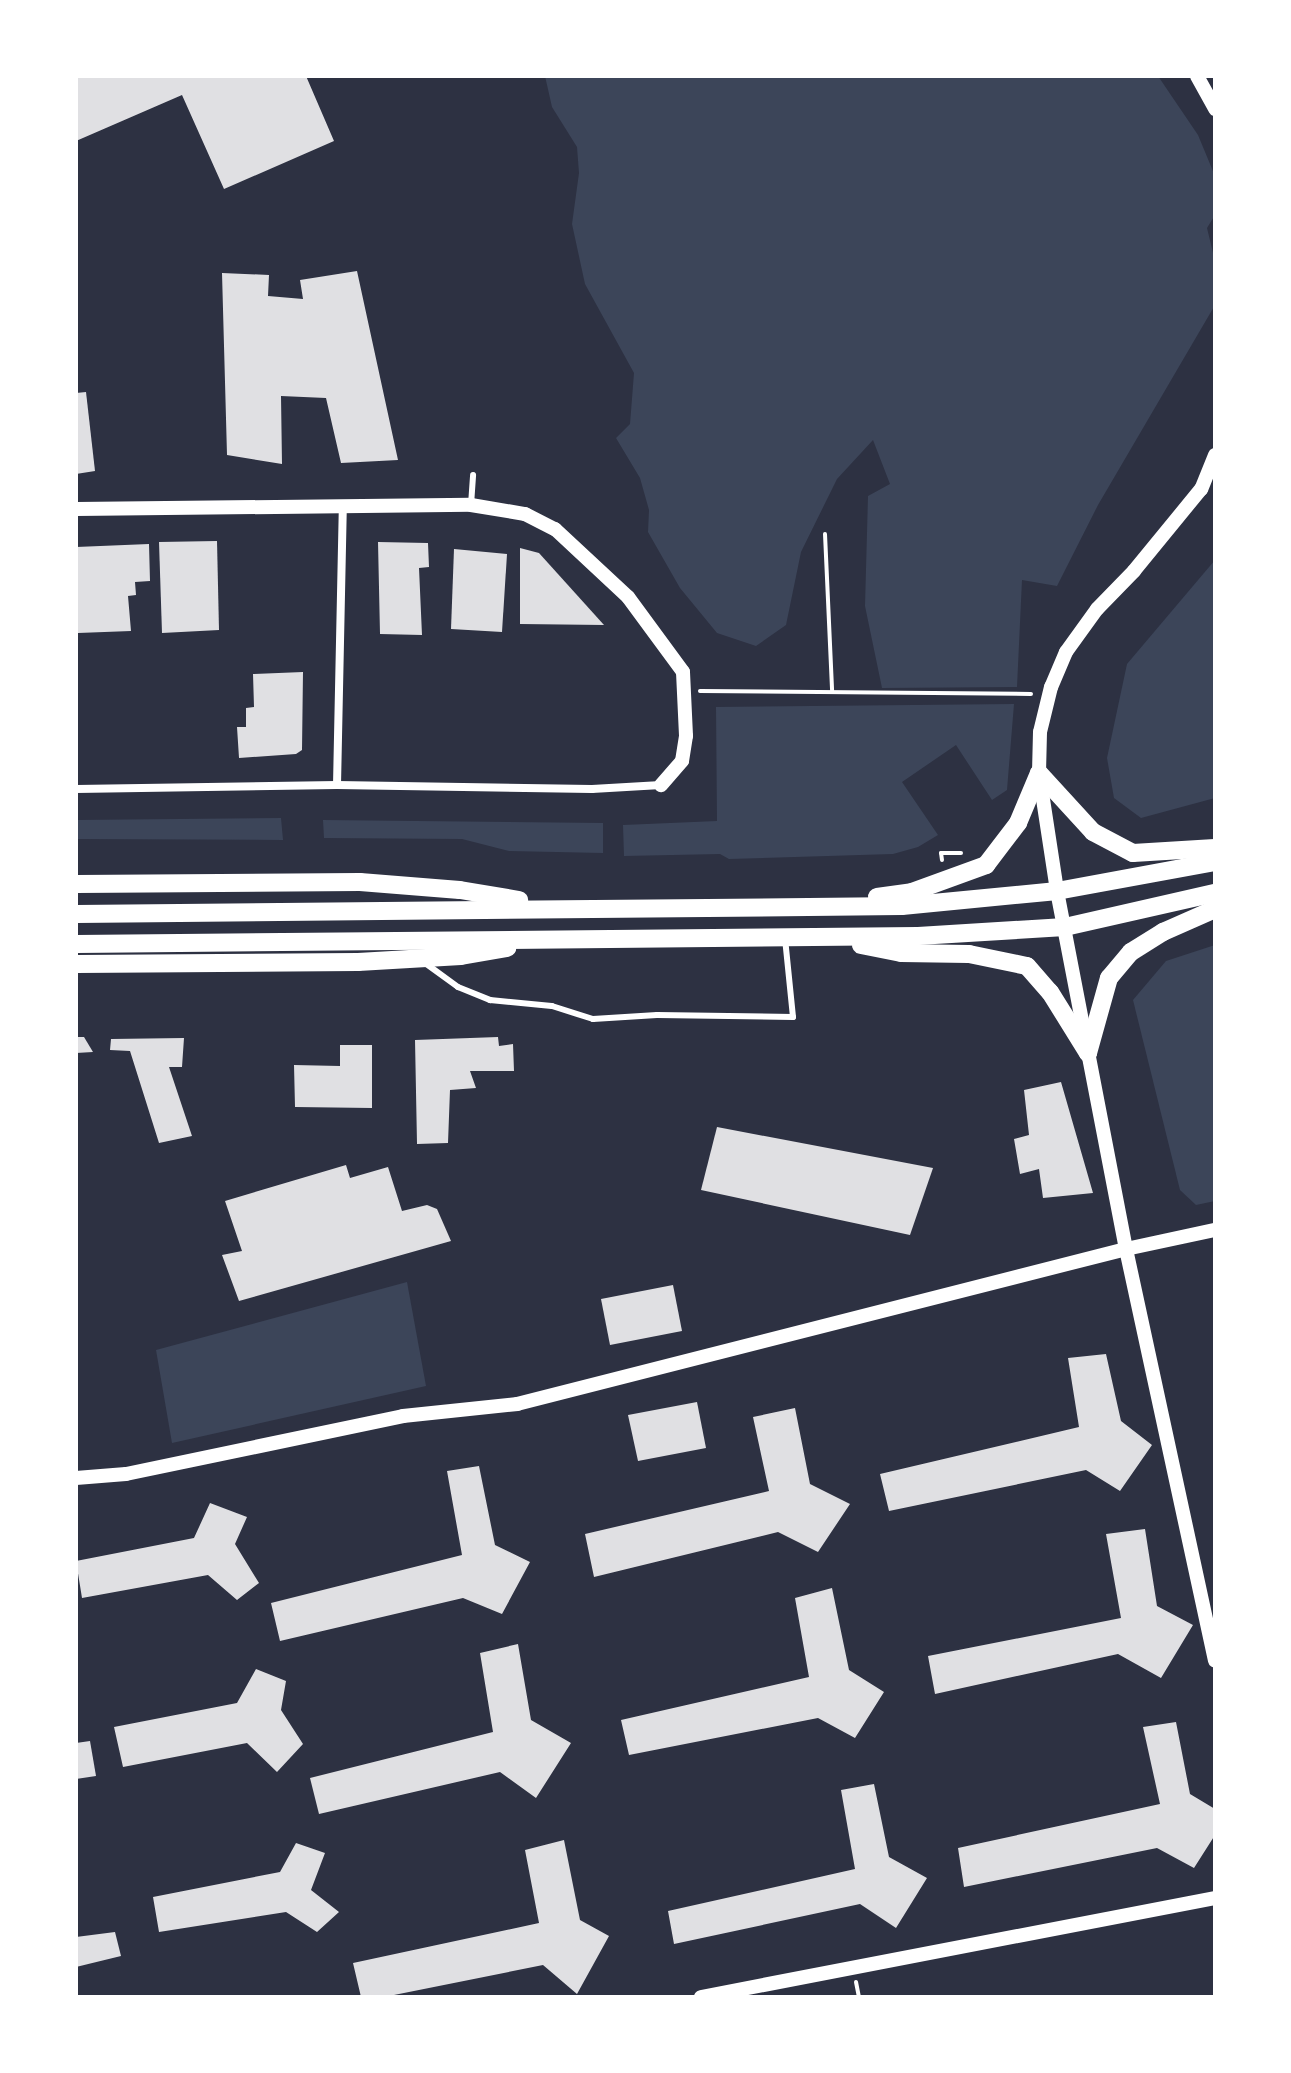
<!DOCTYPE html>
<style>
body{margin:0}
#map{position:relative;width:1291px;height:2073px;overflow:hidden;background:#2d3142;font-family:Jost,sans-serif}
div>[style]{position:absolute}
[style*='--x']{left:calc(var(--x)*1px);top:calc(var(--y)*1px);width:calc(var(--w)*1px);rotate:calc(var(--a)*1deg)}
.green>*{inset:0;background:#3c4559}
.building>*{inset:0;background:#e0e0e3}
.path>*{height:4px;margin:-2px;padding:0 2px;transform-origin:2px;border-radius:2px;background:#fff}
.service>*{height:6px;margin:-3px;padding:0 3px;transform-origin:3px;border-radius:3px;background:#fff}
.minor>*{height:8px;margin:-4px;padding:0 4px;transform-origin:4px;border-radius:4px;background:#fff}
.tertiary>*{height:14px;margin:-7px;padding:0 7px;transform-origin:7px;border-radius:7px;background:#fff}
.trunk>*{height:18px;margin:-9px;padding:0 9px;transform-origin:9px;border-radius:9px;background:#fff}
span{translate:-50% -50%;white-space:nowrap;text-align:center;line-height:1.15;-webkit-text-stroke:8px #fff;paint-order:stroke}
.frame{position:absolute;inset:0;border:78px solid #fff;pointer-events:none}
</style>
<div id="map">
<div class="green">
<div style="clip-path:polygon(545px 76px,1158px 76px,1198px 135px,1215px 176px,1215px 215px,1207px 228px,1215px 261px,1215px 305px,1098px 505px,1057px 586px,1022px 580px,1017px 687px,882px 688px,865px 606px,868px 496px,890px 484px,873px 440px,837px 479px,801px 552px,786px 625px,756px 646px,717px 633px,680px 588px,648px 532px,649px 510px,640px 478px,616px 438px,630px 424px,634px 373px,585px 284px,572px 224px,579px 173px,577px 147px,552px 107px)"></div>
<div style="clip-path:polygon(1215px 560px,1215px 798px,1141px 818px,1114px 798px,1107px 758px,1127px 664px)"></div>
<div style="clip-path:polygon(1014px 704px,1007px 790px,992px 800px,956px 745px,902px 782px,938px 835px,918px 847px,893px 854px,729px 859px,720px 854px,624px 856px,623px 825px,717px 821px,716px 707px)"></div>
<div style="clip-path:polygon(281px 818px,283px 840px,76px 839px,76px 820px)"></div>
<div style="clip-path:polygon(323px 820px,603px 823px,603px 853px,509px 851px,462px 839px,324px 838px)"></div>
<div style="clip-path:polygon(1215px 945px,1215px 1201px,1196px 1205px,1180px 1190px,1133px 1000px,1166px 961px)"></div>
<div style="clip-path:polygon(407px 1282px,426px 1386px,172px 1443px,156px 1350px)"></div>
</div>
<div class="building">
<div style="clip-path:polygon(76px 76px,306px 76px,334px 141px,224px 189px,182px 95px,76px 141px)"></div>
<div style="clip-path:polygon(357px 271px,398px 460px,341px 463px,326px 398px,281px 396px,282px 464px,227px 455px,222px 273px,269px 275px,268px 296px,303px 299px,300px 280px)"></div>
<div style="clip-path:polygon(86px 392px,95px 471px,76px 474px,76px 393px)"></div>
<div style="clip-path:polygon(217px 541px,219px 630px,162px 633px,159px 542px)"></div>
<div style="clip-path:polygon(378px 542px,428px 543px,429px 567px,419px 568px,422px 635px,380px 634px)"></div>
<div style="clip-path:polygon(149px 544px,150px 581px,135px 582px,136px 595px,128px 596px,131px 631px,78px 633px,76px 547px)"></div>
<div style="clip-path:polygon(520px 548px,539px 553px,604px 625px,520px 624px)"></div>
<div style="clip-path:polygon(454px 549px,507px 554px,502px 632px,451px 629px)"></div>
<div style="clip-path:polygon(303px 672px,302px 750px,296px 754px,239px 758px,237px 727px,246px 727px,246px 708px,254px 707px,253px 674px)"></div>
<div style="clip-path:polygon(76px 1037px,84px 1037px,93px 1052px,76px 1053px)"></div>
<div style="clip-path:polygon(498px 1037px,499px 1046px,513px 1044px,514px 1071px,470px 1071px,476px 1088px,450px 1090px,448px 1143px,417px 1144px,415px 1040px)"></div>
<div style="clip-path:polygon(184px 1038px,182px 1067px,169px 1067px,192px 1136px,159px 1143px,130px 1051px,110px 1050px,111px 1039px)"></div>
<div style="clip-path:polygon(340px 1045px,372px 1045px,372px 1108px,295px 1107px,294px 1065px,340px 1066px)"></div>
<div style="clip-path:polygon(1061px 1082px,1093px 1193px,1043px 1198px,1039px 1169px,1020px 1174px,1014px 1139px,1029px 1135px,1024px 1090px)"></div>
<div style="clip-path:polygon(717px 1127px,933px 1168px,910px 1235px,701px 1190px)"></div>
<div style="clip-path:polygon(346px 1165px,350px 1178px,388px 1167px,402px 1211px,427px 1205px,437px 1209px,451px 1241px,239px 1301px,222px 1255px,242px 1251px,225px 1201px)"></div>
<div style="clip-path:polygon(673px 1285px,682px 1331px,610px 1345px,601px 1299px)"></div>
<div style="clip-path:polygon(1106px 1354px,1121px 1421px,1152px 1445px,1120px 1491px,1086px 1470px,889px 1511px,880px 1474px,1079px 1427px,1068px 1358px)"></div>
<div style="clip-path:polygon(697px 1402px,706px 1448px,638px 1461px,628px 1415px)"></div>
<div style="clip-path:polygon(795px 1408px,810px 1484px,850px 1504px,818px 1552px,778px 1532px,594px 1577px,585px 1534px,769px 1491px,753px 1417px)"></div>
<div style="clip-path:polygon(479px 1466px,495px 1545px,530px 1562px,502px 1614px,463px 1598px,280px 1641px,271px 1603px,462px 1555px,447px 1471px)"></div>
<div style="clip-path:polygon(210px 1503px,247px 1517px,235px 1544px,259px 1583px,237px 1600px,208px 1575px,82px 1598px,76px 1561px,194px 1538px)"></div>
<div style="clip-path:polygon(1145px 1529px,1157px 1606px,1193px 1625px,1161px 1678px,1118px 1654px,935px 1694px,928px 1656px,1121px 1618px,1106px 1534px)"></div>
<div style="clip-path:polygon(832px 1588px,849px 1670px,884px 1692px,855px 1738px,818px 1718px,629px 1755px,621px 1720px,809px 1677px,795px 1598px)"></div>
<div style="clip-path:polygon(518px 1644px,531px 1720px,571px 1743px,536px 1798px,500px 1772px,319px 1814px,310px 1778px,493px 1732px,480px 1653px)"></div>
<div style="clip-path:polygon(256px 1669px,286px 1681px,281px 1710px,303px 1744px,277px 1772px,247px 1743px,123px 1767px,114px 1727px,237px 1703px)"></div>
<div style="clip-path:polygon(1176px 1722px,1190px 1794px,1215px 1809px,1215px 1835px,1194px 1868px,1157px 1848px,964px 1887px,958px 1848px,1160px 1804px,1143px 1727px)"></div>
<div style="clip-path:polygon(90px 1741px,96px 1776px,76px 1779px,76px 1743px)"></div>
<div style="clip-path:polygon(874px 1784px,889px 1857px,927px 1878px,896px 1928px,860px 1904px,674px 1944px,668px 1911px,855px 1869px,841px 1790px)"></div>
<div style="clip-path:polygon(564px 1840px,580px 1920px,609px 1936px,577px 1994px,543px 1965px,384px 1997px,361px 1997px,353px 1963px,539px 1923px,525px 1850px)"></div>
<div style="clip-path:polygon(296px 1843px,325px 1853px,311px 1890px,339px 1912px,317px 1932px,286px 1912px,159px 1932px,153px 1897px,280px 1872px)"></div>
<div style="clip-path:polygon(115px 1932px,121px 1956px,76px 1967px,76px 1937px)"></div>
</div>
<div class="path">
<div style="--x:825;--y:534;--w:157;--a:87.4"></div>
<div style="--x:700;--y:691;--w:331;--a:0.5"></div>
<div style="--x:942;--y:860;--w:7;--a:-98"></div>
<div style="--x:941;--y:853;--w:20;--a:0"></div>
<div style="--x:856;--y:1982;--w:15;--a:79"></div>
</div>
<div class="service">
<div style="--x:471;--y:505;--w:30;--a:-86"></div>
<div style="--x:425;--y:963;--w:41;--a:36"></div>
<div style="--x:458;--y:987;--w:35;--a:22"></div>
<div style="--x:490;--y:1000;--w:62;--a:5.5"></div>
<div style="--x:552;--y:1006;--w:43;--a:17.6"></div>
<div style="--x:593;--y:1019;--w:64;--a:-3.6"></div>
<div style="--x:657;--y:1015;--w:136;--a:0.8"></div>
<div style="--x:793;--y:1017;--w:79;--a:-95.8"></div>
</div>
<div class="minor">
<div style="--x:337;--y:785;--w:277;--a:-88.8"></div>
<div style="--x:76;--y:789;--w:261;--a:-0.9"></div>
<div style="--x:337;--y:785;--w:255;--a:0.9"></div>
<div style="--x:592;--y:789;--w:69;--a:-3.3"></div>
</div>
<div class="tertiary">
<div style="--x:1197;--y:76;--w:38;--a:61"></div>
<div style="--x:1215;--y:455;--w:37;--a:112"></div>
<div style="--x:1201;--y:489;--w:106;--a:129.3"></div>
<div style="--x:1134;--y:571;--w:53;--a:134.2"></div>
<div style="--x:1097;--y:609;--w:53;--a:125.8"></div>
<div style="--x:1066;--y:652;--w:38;--a:113"></div>
<div style="--x:1051;--y:687;--w:46;--a:103.7"></div>
<div style="--x:1040;--y:732;--w:41;--a:91.4"></div>
<div style="--x:1039;--y:773;--w:119;--a:81.3"></div>
<div style="--x:1057;--y:891;--w:365;--a:79.1"></div>
<div style="--x:1126;--y:1249;--w:421;--a:77.8"></div>
<div style="--x:76;--y:509;--w:395;--a:-0.6"></div>
<div style="--x:471;--y:505;--w:55;--a:9.5"></div>
<div style="--x:525;--y:514;--w:34;--a:27"></div>
<div style="--x:555;--y:529;--w:100;--a:43"></div>
<div style="--x:628;--y:597;--w:93;--a:53.7"></div>
<div style="--x:683;--y:672;--w:64;--a:87.3"></div>
<div style="--x:686;--y:736;--w:25;--a:99"></div>
<div style="--x:682;--y:761;--w:32;--a:131"></div>
<div style="--x:76;--y:1478;--w:50;--a:-4.6"></div>
<div style="--x:126;--y:1474;--w:283;--a:-11.8"></div>
<div style="--x:403;--y:1416;--w:115;--a:-6"></div>
<div style="--x:517;--y:1404;--w:628;--a:-14.28"></div>
<div style="--x:1126;--y:1249;--w:91;--a:-12.1"></div>
<div style="--x:701;--y:1997;--w:523;--a:-10.9"></div>
</div>
<div class="trunk">
<div style="--x:76;--y:884;--w:284;--a:-0.4"></div>
<div style="--x:360;--y:882;--w:100;--a:4.6"></div>
<div style="--x:460;--y:890;--w:60;--a:9.6"></div>
<div style="--x:877;--y:897;--w:35;--a:-8"></div>
<div style="--x:912;--y:892;--w:79;--a:-20"></div>
<div style="--x:986;--y:865;--w:53;--a:-52.7"></div>
<div style="--x:1018;--y:823;--w:54;--a:-67.2"></div>
<div style="--x:1039;--y:773;--w:80;--a:47.5"></div>
<div style="--x:1093;--y:832;--w:45;--a:27.7"></div>
<div style="--x:1133;--y:853;--w:82;--a:-3.5"></div>
<div style="--x:76;--y:914;--w:826;--a:-0.55"></div>
<div style="--x:902;--y:906;--w:156;--a:-5.5"></div>
<div style="--x:1057;--y:891;--w:161;--a:-10.4"></div>
<div style="--x:76;--y:944;--w:842;--a:-0.54"></div>
<div style="--x:918;--y:936;--w:147;--a:-3.5"></div>
<div style="--x:1065;--y:927;--w:154;--a:-12.8"></div>
<div style="--x:861;--y:945;--w:41;--a:11.3"></div>
<div style="--x:901;--y:953;--w:68;--a:0.8"></div>
<div style="--x:969;--y:954;--w:59;--a:11.7"></div>
<div style="--x:1027;--y:966;--w:35;--a:49"></div>
<div style="--x:1050;--y:992;--w:72;--a:58.1"></div>
<div style="--x:76;--y:964;--w:282;--a:-0.4"></div>
<div style="--x:358;--y:962;--w:103;--a:-3.3"></div>
<div style="--x:461;--y:956;--w:47;--a:-9.9"></div>
<div style="--x:1088;--y:1053;--w:78;--a:-74.4"></div>
<div style="--x:1109;--y:978;--w:34;--a:-50"></div>
<div style="--x:1131;--y:952;--w:38;--a:-32"></div>
<div style="--x:1163;--y:932;--w:57;--a:-23.9"></div>
</div>
<div class="frame"></div>
</div>
